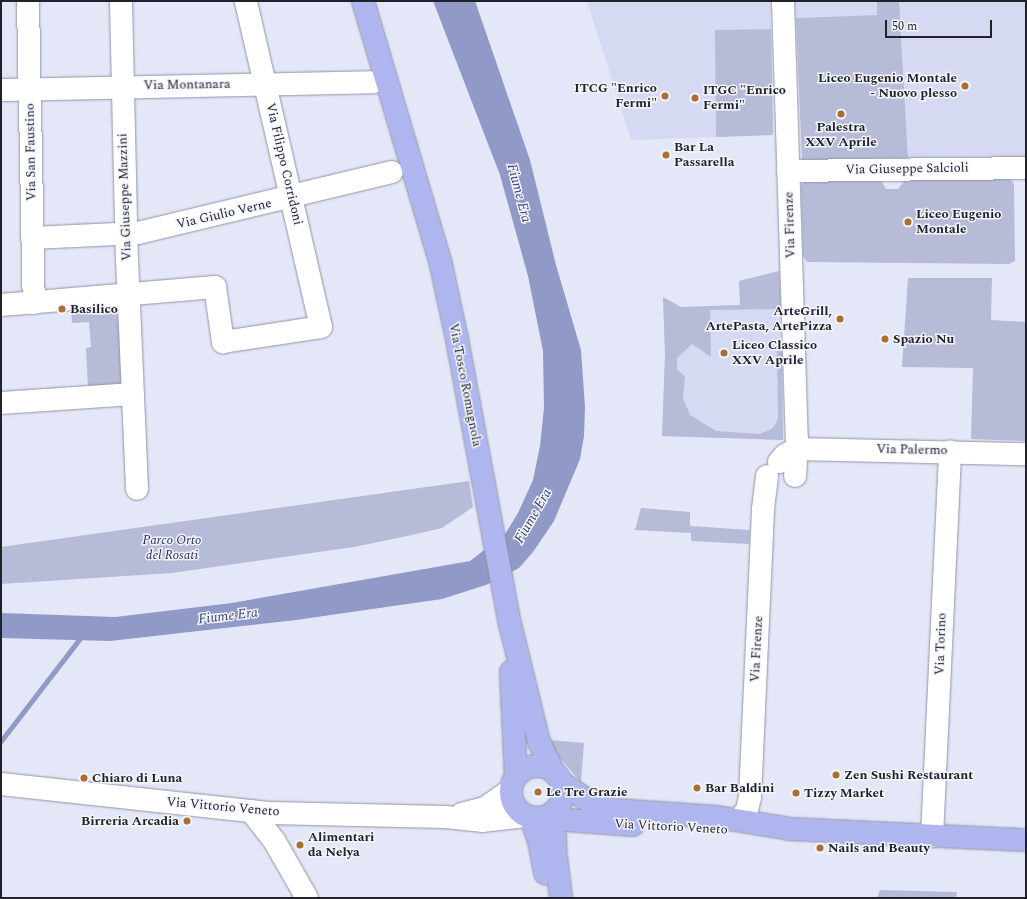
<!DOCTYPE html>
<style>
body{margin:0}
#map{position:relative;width:1027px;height:899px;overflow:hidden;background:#e3e7f8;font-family:Spectral,serif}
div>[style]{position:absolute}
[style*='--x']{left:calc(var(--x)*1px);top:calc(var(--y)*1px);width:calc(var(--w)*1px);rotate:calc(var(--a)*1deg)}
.built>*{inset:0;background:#d5daf2}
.green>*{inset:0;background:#b6bbd7}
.water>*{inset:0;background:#919ac6}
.stream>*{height:4.5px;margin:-2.25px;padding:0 2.25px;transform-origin:2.25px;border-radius:2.25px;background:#919ac6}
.roads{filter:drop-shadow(0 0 1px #9194a4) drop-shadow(0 0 1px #9194a4)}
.minor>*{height:22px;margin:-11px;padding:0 11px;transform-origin:11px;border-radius:11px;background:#fff}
.major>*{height:22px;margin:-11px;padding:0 11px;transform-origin:11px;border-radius:11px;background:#afb6ef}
.major>.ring{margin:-11px;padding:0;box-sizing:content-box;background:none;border:22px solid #afb6ef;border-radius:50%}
.dots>*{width:11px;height:11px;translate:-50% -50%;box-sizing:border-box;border:2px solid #f3f5fc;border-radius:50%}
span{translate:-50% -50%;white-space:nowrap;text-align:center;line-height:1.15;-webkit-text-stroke:3px #f3f5fc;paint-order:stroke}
.poi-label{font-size:13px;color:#212229;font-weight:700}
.right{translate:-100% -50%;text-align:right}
.left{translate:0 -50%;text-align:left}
.street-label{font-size:13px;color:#212229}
.park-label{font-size:13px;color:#272b61;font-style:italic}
.water-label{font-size:14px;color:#383e76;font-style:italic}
.frame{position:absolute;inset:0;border:2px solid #212229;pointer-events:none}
.scale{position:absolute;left:885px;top:20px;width:107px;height:18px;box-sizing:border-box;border:2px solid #212229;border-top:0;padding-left:5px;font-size:12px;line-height:14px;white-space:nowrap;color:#212229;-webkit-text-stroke:3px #f3f5fc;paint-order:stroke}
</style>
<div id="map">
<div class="built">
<div style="clip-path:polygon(587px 1px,770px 1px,773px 135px,631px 140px)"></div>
<div style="clip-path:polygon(795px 1px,1026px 1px,1026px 157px,908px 158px,900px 14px,796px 18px)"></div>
<div style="clip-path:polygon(779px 271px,783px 440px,662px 436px,665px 355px,663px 297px,681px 307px,740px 305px,739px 281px)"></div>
</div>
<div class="green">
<div style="clip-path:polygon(877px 1px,899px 1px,908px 158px,802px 160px,796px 18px,877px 15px)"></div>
<div style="clip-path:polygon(771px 29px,773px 135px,716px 137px,715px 30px)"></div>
<div style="clip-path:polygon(1008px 177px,1014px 184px,1015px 261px,1009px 264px,807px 262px,803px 256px,801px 185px,807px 180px,880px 179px,886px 189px,898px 189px,906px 179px)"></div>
<div style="clip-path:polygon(779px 271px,781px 309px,710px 310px,711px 357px,692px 344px,677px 358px,677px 370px,685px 376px,683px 398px,690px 415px,716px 431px,759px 434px,772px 429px,778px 419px,777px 351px,782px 351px,783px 440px,662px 436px,665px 355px,663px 297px,681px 307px,740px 305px,739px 281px)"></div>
<div style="clip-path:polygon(908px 278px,992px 278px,991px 320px,1026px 322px,1026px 441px,971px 439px,973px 368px,902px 367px)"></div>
<div style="clip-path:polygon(105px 306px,115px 309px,120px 322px,122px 386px,88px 388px,86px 348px,91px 347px,89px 322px,72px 323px,71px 309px)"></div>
<div style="clip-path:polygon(469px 481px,473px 507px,442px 528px,412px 535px,354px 547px,172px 573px,1px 584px,1px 547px)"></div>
<div style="clip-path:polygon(641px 508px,690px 512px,690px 526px,750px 530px,749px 544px,691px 541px,691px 533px,635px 530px)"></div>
<div style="clip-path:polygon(549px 740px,584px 743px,581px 782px,557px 755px)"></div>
<div style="clip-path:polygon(880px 890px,957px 892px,956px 898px,877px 898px)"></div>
</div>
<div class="water">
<div style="clip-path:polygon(433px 1px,475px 1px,530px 160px,556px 265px,581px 350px,585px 407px,584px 436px,580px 459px,554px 521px,533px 552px,519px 568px,486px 585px,442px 599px,296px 620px,110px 641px,1px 638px,1px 613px,115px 617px,232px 603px,470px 561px,505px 534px,518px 513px,533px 480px,540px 446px,544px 408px,543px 351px,528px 276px,500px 175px)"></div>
</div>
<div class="stream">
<div style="--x:1;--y:741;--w:133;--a:-52.4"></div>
</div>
<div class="roads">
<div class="minor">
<div style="--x:28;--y:1;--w:302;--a:88.9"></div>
<div style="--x:121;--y:1;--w:258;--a:88.7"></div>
<div style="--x:127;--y:259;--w:230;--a:87.5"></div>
<div style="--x:783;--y:1;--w:438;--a:88.2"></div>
<div style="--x:797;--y:439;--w:37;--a:93"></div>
<div style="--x:1;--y:90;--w:372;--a:-1.2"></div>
<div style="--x:788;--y:171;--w:238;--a:-0.7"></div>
<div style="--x:32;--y:238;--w:106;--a:-2.7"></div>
<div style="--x:138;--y:233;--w:261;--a:-13.5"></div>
<div style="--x:1;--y:305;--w:215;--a:-4.8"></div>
<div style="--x:215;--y:287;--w:56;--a:81.7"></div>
<div style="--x:223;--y:342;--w:99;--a:-8.7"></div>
<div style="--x:321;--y:327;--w:335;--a:-103"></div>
<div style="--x:1;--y:403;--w:132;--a:-3.9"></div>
<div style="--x:779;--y:462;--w:9;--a:-49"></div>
<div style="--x:785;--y:455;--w:13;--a:-27"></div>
<div style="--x:797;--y:449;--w:229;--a:1.3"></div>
<div style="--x:1;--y:784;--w:271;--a:6.2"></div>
<div style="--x:270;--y:813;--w:175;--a:1.3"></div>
<div style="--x:445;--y:817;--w:37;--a:6"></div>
<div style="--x:482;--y:821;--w:44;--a:-6.5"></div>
<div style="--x:251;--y:811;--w:39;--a:52"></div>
<div style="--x:275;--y:842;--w:64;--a:60.3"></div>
<div style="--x:462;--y:814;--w:24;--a:-15"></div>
<div style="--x:485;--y:808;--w:32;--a:-35"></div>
<div style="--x:739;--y:820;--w:13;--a:-51"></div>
<div style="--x:747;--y:810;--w:13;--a:-77"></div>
<div style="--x:750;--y:797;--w:288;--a:-87.4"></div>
<div style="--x:763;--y:509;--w:33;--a:-83"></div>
<div style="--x:932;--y:836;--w:385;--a:-87.3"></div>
</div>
<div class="major">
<div style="--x:363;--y:1;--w:275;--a:73.5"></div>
<div style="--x:441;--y:265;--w:76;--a:77.8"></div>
<div style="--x:457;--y:339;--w:290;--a:79.5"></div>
<div style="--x:510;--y:624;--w:122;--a:76.2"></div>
<div style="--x:539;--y:742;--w:32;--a:64"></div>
<div style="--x:511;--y:672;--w:105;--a:87.3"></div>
<div class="ring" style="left:511px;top:766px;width:30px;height:30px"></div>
<div style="--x:561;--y:782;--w:35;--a:35"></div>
<div style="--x:590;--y:802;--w:26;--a:18"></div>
<div style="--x:615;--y:810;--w:102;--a:3.9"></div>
<div style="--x:717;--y:817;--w:74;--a:9.3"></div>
<div style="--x:790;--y:829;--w:236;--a:2.7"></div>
<div style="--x:554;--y:813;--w:36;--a:88"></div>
<div style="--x:555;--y:849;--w:49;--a:83"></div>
<div style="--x:555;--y:813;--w:14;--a:30"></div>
<div style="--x:567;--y:820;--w:66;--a:4.3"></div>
<div style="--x:531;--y:818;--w:24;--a:71"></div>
<div style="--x:539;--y:841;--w:33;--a:79"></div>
</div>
</div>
<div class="dots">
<div style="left:965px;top:86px;background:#ac6d33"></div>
<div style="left:665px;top:96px;background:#ac6d33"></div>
<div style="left:695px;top:98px;background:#ac6d33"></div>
<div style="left:841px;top:114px;background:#ac6d33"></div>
<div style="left:666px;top:155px;background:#ac6d33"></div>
<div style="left:908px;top:222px;background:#ac6d33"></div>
<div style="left:62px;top:309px;background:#ac6d33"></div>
<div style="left:840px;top:319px;background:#ac6d33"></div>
<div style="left:885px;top:339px;background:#ac6d33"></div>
<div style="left:724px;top:353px;background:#ac6d33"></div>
<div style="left:836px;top:775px;background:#ac6d33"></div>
<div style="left:84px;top:778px;background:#ac6d33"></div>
<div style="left:697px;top:788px;background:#ac6d33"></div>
<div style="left:538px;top:792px;background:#ac6d33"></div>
<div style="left:796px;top:793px;background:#ac6d33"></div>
<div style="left:187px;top:821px;background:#ac6d33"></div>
<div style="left:300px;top:845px;background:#ac6d33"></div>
<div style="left:820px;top:848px;background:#ac6d33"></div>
</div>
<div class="poi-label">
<span class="right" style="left:957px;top:86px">Liceo Eugenio Montale<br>- Nuovo plesso</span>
<span class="right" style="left:657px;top:96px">ITCG "Enrico<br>Fermi"</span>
<span class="left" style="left:703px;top:98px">ITGC "Enrico<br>Fermi"</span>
<span style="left:841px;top:135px">Palestra<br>XXV Aprile</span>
<span class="left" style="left:674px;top:155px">Bar La<br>Passarella</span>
<span class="left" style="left:916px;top:222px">Liceo Eugenio<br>Montale</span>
<span class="left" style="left:70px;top:309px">Basilico</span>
<span class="right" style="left:832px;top:319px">ArteGrill,<br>ArtePasta, ArtePizza</span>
<span class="left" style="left:893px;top:339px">Spazio Nu</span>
<span class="left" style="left:732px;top:353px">Liceo Classico<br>XXV Aprile</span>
<span class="left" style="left:844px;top:775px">Zen Sushi Restaurant</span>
<span class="left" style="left:92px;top:778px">Chiaro di Luna</span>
<span class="left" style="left:705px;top:788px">Bar Baldini</span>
<span class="left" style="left:546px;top:792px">Le Tre Grazie</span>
<span class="left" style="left:804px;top:793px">Tizzy Market</span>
<span class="right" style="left:179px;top:821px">Birreria Arcadia</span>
<span class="left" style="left:308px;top:845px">Alimentari<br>da Nelya</span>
<span class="left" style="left:828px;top:848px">Nails and Beauty</span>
</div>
<div class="street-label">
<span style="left:187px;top:85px;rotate:-1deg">Via Montanara</span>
<span style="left:31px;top:152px;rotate:-91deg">Via San Faustino</span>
<span style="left:284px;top:164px;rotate:77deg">Via Filippo Corridoni</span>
<span style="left:907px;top:169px;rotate:-1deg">Via Giuseppe Salcioli</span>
<span style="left:125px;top:197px;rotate:-92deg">Via Giuseppe Mazzini</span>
<span style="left:224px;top:214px;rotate:-13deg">Via Giulio Verne</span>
<span style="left:790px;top:225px;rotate:-92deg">Via Firenze</span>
<span style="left:465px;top:385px;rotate:79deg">Via Tosco Romagnola</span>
<span style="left:912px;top:450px;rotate:1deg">Via Palermo</span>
<span style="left:941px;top:644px;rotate:-88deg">Via Torino</span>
<span style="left:757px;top:649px;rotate:-87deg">Via Firenze</span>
<span style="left:223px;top:807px;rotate:5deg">Via Vittorio Veneto</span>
<span style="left:671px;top:827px;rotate:3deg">Via Vittorio Veneto</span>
</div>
<div class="park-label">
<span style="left:172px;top:548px">Parco Orto<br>del Rosati</span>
</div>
<div class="water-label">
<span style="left:519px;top:193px;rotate:75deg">Fiume Era</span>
<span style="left:533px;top:516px;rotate:-60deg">Fiume Era</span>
<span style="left:228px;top:616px;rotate:-7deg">Fiume Era</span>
</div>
<div class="frame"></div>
<div class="scale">50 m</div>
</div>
